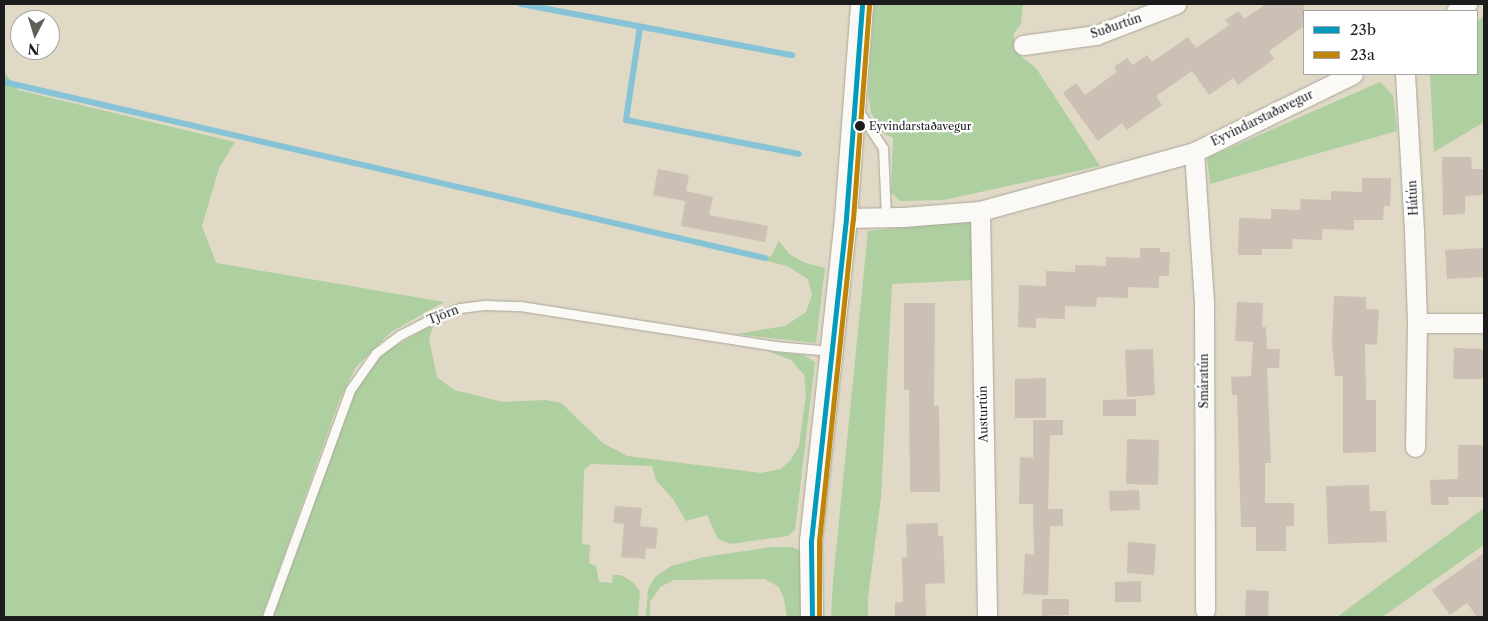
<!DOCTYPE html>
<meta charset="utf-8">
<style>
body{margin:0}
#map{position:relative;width:1488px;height:621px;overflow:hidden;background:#e0d9c6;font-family:"Libre Caslon Text",serif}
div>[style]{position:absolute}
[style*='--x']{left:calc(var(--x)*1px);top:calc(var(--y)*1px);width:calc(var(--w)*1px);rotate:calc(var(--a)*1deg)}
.green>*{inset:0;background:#aecfa0}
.stream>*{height:6px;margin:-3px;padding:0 3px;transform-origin:3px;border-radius:3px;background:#86c3d6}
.building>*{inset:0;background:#ccbfb3}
.roads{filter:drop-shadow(0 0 1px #a9a598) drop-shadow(0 0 1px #a9a598)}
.service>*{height:9px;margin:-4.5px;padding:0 4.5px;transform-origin:4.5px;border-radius:4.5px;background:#faf9f6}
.minor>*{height:19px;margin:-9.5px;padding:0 9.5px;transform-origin:9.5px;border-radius:9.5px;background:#faf9f6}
.tertiary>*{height:22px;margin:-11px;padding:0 11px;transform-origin:11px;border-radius:11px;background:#faf9f6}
.bus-1>*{height:5px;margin:-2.5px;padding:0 2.5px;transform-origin:2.5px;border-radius:2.5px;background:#039bbc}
.bus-2>*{height:5px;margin:-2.5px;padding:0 2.5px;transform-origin:2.5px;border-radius:2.5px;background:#c08407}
.dots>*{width:14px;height:14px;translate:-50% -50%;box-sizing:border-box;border:2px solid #fff;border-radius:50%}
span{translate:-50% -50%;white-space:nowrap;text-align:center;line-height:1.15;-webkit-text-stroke:4.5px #fff;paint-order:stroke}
.bus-label{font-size:11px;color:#1c1c1c}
.left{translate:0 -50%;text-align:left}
.street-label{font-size:12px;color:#1c1c1c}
.frame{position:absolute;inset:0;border:5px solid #1c1c1c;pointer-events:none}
.legend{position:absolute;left:1303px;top:10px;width:175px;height:65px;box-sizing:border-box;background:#fff;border:1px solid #a4a4a4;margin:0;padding:6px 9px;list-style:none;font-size:15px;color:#1c1c1c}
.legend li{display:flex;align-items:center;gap:10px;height:25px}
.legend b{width:25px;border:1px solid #a4a4a4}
.north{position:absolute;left:10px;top:10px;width:50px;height:50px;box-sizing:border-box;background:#fff;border:1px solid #a4a4a4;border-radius:50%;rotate:185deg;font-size:14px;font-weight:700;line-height:20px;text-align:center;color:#1c1c1c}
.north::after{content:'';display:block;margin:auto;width:18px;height:22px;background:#615e58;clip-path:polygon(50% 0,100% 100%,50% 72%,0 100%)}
</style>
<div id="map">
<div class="green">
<div style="clip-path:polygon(874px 4px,1023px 4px,1021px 24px,1014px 33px,1014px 43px,1019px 55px,1036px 68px,1100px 166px,944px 200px,900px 201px,891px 192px,893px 138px,883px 133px,871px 113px,868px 92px)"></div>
<div style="clip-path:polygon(1484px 16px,1484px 122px,1434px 152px,1430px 74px,1477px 74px,1477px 21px)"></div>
<div style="clip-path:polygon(4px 72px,18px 90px,235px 142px,219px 168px,202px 226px,216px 263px,444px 302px,391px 332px,356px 367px,339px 401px,262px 617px,4px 617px)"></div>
<div style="clip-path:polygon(1380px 82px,1393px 95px,1397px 131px,1210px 184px,1207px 158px)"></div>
<div style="clip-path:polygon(973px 220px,974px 280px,892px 284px,881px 497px,868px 598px,868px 617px,831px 617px,833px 581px,868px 231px)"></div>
<div style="clip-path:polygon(779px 241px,789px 254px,805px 263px,825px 268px,816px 343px,736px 334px,785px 326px,806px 312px,812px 295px,808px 279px,787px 266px,759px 259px,771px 256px)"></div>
<div style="clip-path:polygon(434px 324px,429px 339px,437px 377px,454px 390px,503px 402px,546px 400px,561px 403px,603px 443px,627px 456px,761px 473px,780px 469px,790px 461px,799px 446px,806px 394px,804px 375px,791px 360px,768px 351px,803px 355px,815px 362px,795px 530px,788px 536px,730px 544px,718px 539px,707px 515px,686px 521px,673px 499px,656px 480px,652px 466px,591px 464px,584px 470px,582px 544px,590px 545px,589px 563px,596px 566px,599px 582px,612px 583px,613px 575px,621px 575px,634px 583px,640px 592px,638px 617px,272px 617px,344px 413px,359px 382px,372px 364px,388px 350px)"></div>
<div style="clip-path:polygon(1484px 508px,1484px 545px,1382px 617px,1337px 617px)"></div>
<div style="clip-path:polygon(773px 547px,793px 547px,804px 553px,802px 617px,787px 617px,784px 599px,779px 587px,765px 579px,674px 580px,660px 587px,650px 602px,650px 617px,646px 617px,648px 589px,655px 577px,671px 566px,704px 557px)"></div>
</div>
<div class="stream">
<div style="--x:521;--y:4;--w:276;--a:10.7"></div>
<div style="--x:640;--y:27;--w:94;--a:98.6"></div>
<div style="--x:626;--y:120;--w:176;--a:11.1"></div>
<div style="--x:4;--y:82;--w:781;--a:13.02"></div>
</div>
<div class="building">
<div style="clip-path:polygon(1266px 4px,1304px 4px,1304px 26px,1269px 51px,1274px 59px,1238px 85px,1233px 78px,1209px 95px,1192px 71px,1156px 96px,1162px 105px,1127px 130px,1122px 123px,1098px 141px,1063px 93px,1076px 83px,1085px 95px,1117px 72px,1114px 67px,1127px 58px,1133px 65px,1147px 55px,1152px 62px,1188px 37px,1196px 48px,1229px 25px,1225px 20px,1238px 11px,1244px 19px)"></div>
<div style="clip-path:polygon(1442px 157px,1471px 157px,1472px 169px,1483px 169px,1483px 195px,1465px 196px,1465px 214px,1443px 215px)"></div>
<div style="clip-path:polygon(658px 169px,689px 175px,686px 191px,713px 197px,709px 215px,768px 226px,765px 242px,681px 226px,686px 197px,685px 201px,653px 195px)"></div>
<div style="clip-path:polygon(1362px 178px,1391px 178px,1390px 206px,1384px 206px,1383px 220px,1354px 220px,1354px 230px,1322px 229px,1322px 240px,1293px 239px,1292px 249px,1262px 249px,1262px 255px,1238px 255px,1239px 218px,1271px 219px,1271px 209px,1300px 210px,1301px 199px,1331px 200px,1331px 191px,1362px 192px)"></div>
<div style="clip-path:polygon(1140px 248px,1160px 248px,1160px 252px,1170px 252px,1169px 276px,1159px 276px,1159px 288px,1128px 287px,1128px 298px,1097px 297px,1096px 307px,1065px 306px,1065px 319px,1036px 318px,1036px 328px,1018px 327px,1019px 285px,1046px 286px,1046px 271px,1075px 272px,1075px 265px,1106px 266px,1106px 257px,1140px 258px)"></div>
<div style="clip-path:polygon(1484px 248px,1484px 277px,1447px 279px,1445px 250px)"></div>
<div style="clip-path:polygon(1334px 296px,1366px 297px,1366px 309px,1379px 310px,1377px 345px,1365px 344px,1366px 400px,1376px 400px,1376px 452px,1343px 453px,1343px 376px,1335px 376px,1332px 344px)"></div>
<div style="clip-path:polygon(1237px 302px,1263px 303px,1262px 327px,1266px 327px,1267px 349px,1280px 349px,1279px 368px,1267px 368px,1271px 463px,1265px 463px,1265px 503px,1294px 503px,1294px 526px,1286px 526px,1286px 551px,1256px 551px,1256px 527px,1241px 527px,1237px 395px,1232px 395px,1231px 377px,1251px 376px,1253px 342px,1235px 341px)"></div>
<div style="clip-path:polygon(904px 303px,935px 303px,934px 406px,939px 406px,940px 492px,910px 492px,909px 390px,904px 390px)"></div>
<div style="clip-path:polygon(1454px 348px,1484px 349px,1484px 379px,1453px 379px)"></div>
<div style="clip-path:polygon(1153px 349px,1155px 395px,1127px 397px,1125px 350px)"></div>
<div style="clip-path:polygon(1046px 378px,1046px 418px,1015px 418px,1015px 379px)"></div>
<div style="clip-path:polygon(1136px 399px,1136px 416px,1103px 416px,1103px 400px)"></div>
<div style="clip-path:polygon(1033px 420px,1063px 420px,1063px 435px,1050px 435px,1048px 509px,1063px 509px,1063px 526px,1050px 526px,1048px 595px,1023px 594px,1025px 554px,1034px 555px,1033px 504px,1019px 504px,1020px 457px,1033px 458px)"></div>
<div style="clip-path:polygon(1127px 439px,1159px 440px,1158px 485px,1126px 484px)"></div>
<div style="clip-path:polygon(1458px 445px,1484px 445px,1484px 497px,1448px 497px,1449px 505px,1431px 505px,1430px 480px,1458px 479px)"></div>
<div style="clip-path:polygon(1369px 485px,1370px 511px,1386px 511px,1387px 542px,1328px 544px,1326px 486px)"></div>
<div style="clip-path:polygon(1139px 490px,1140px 510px,1110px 511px,1109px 491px)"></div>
<div style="clip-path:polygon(615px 506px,642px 508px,640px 526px,658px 528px,656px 549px,646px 548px,645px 559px,621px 557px,624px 524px,613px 523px)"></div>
<div style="clip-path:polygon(938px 523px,938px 536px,943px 536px,945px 583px,925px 584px,926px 617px,895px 617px,895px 602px,903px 602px,902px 557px,907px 557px,906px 524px)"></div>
<div style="clip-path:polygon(1128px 542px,1156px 544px,1154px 575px,1127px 573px)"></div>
<div style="clip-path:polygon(1484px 553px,1484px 617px,1477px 617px,1467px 603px,1450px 615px,1432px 590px)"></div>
<div style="clip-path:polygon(1141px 581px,1141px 602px,1115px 602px,1115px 582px)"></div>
<div style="clip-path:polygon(1246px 590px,1269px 591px,1268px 617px,1245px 617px)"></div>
<div style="clip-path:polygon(1042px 599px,1069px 599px,1069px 615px,1042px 616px)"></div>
</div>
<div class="roads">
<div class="service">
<div style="--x:858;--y:110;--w:45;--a:56.7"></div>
<div style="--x:883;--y:148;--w:70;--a:87.5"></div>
<div style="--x:267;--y:617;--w:242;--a:-69.9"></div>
<div style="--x:350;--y:390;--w:45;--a:-54.9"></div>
<div style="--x:376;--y:353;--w:30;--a:-37"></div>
<div style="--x:400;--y:335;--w:35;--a:-27"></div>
<div style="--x:431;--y:319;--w:31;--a:-21"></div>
<div style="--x:460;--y:308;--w:26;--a:-7"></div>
<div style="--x:486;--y:305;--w:34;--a:2"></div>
<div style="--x:520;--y:306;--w:258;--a:8.9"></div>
<div style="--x:775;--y:346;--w:57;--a:5"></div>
</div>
<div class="minor">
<div style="--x:1456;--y:11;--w:13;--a:-32"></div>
<div style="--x:1023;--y:45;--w:74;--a:-7.8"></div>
<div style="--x:1096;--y:35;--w:86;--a:-21.2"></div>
<div style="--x:1405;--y:74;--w:157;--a:86.7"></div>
<div style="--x:1414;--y:231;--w:92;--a:88.1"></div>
<div style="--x:1417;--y:323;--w:124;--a:90.9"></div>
<div style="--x:1194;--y:152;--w:149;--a:86.2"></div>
<div style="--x:1204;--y:301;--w:309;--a:89.8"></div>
<div style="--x:980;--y:211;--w:406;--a:89"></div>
<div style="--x:846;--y:218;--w:57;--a:-1"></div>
<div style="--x:903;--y:217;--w:77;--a:-4.5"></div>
<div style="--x:980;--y:211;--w:222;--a:-15.4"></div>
<div style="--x:1194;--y:152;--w:177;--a:-26.1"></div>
<div style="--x:1417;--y:323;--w:67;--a:0"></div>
</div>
<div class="tertiary">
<div style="--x:812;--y:617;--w:76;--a:-90.8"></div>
<div style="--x:811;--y:541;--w:325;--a:-83.8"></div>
<div style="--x:846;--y:218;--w:215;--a:-85.7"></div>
</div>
</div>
<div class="bus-1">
<div style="--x:812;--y:617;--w:76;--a:-90.8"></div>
<div style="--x:811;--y:541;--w:325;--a:-83.8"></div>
<div style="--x:846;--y:218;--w:215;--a:-85.7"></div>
</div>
<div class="bus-2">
<div style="--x:819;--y:617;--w:76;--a:-90"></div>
<div style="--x:819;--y:541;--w:324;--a:-84"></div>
<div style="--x:853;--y:219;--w:215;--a:-85.7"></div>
</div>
<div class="dots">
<div style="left:860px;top:126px;background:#1c1c1c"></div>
</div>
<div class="bus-label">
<span class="left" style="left:869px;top:126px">Eyvindarstaðavegur</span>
</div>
<div class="street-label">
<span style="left:1116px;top:26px;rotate:-19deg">Suðurtún</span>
<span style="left:1262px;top:118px;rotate:-26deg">Eyvindarstaðavegur</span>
<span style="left:1413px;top:198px;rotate:-93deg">Hátún</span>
<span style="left:443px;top:315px;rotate:-21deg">Tjörn</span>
<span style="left:1204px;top:381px;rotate:-90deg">Smáratún</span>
<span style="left:983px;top:414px;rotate:-91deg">Austurtún</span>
</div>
<div class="frame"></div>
<ul class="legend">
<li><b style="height:6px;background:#039bbc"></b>23b</li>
<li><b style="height:6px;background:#c08407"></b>23a</li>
</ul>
<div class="north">N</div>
</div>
